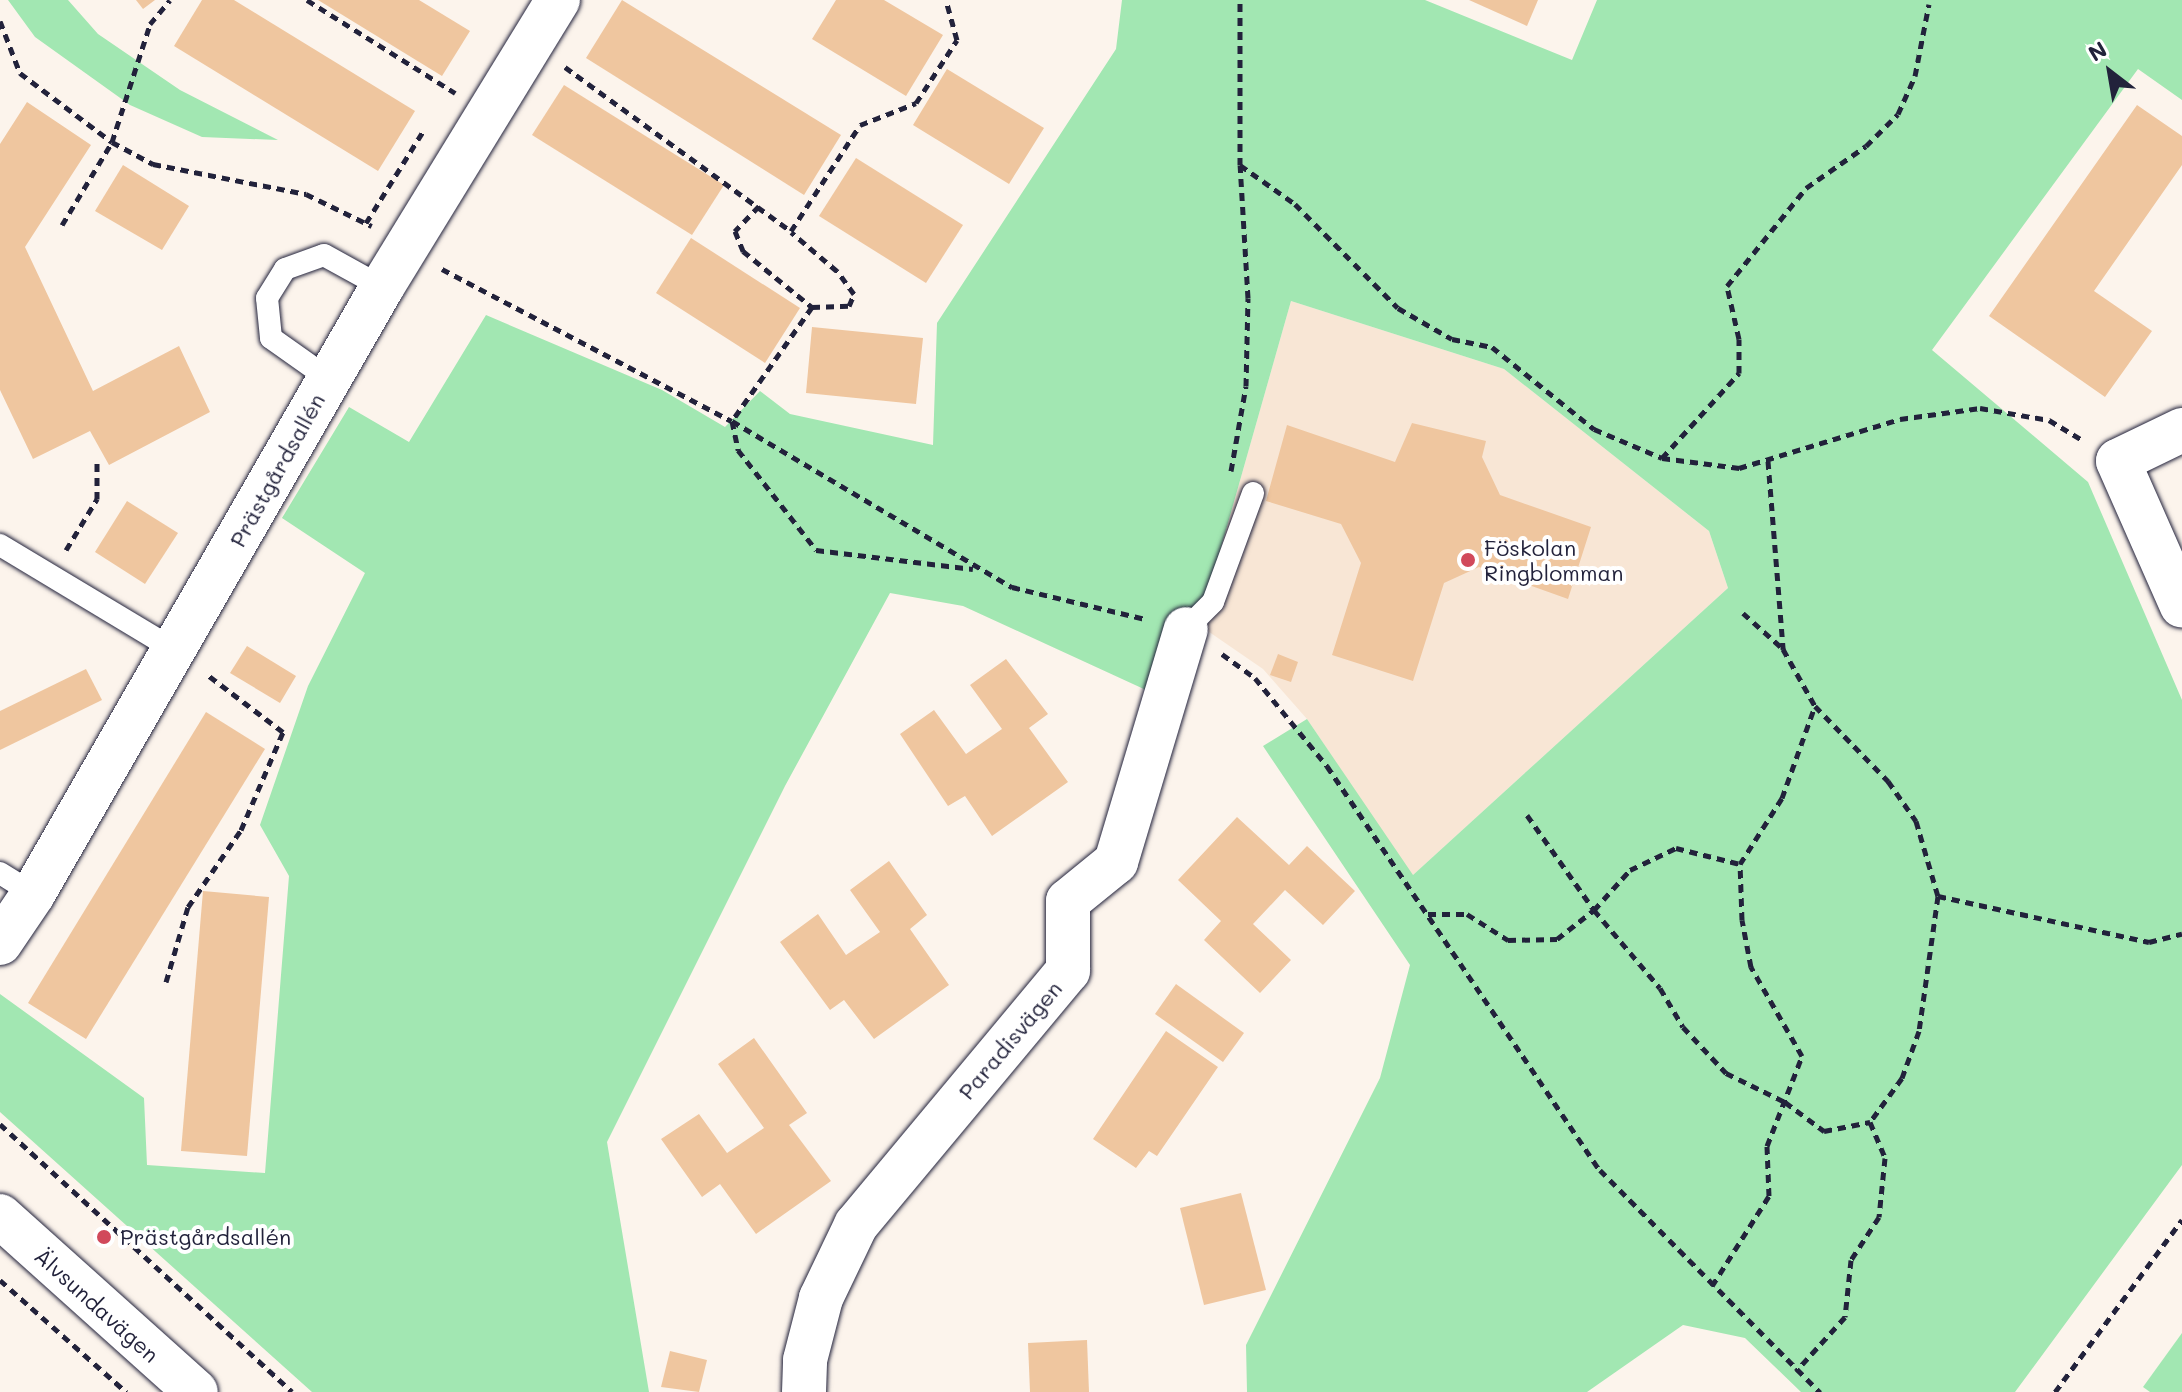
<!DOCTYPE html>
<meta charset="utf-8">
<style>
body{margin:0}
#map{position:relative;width:2182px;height:1392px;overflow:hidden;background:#fcf4ec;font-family:Mali,sans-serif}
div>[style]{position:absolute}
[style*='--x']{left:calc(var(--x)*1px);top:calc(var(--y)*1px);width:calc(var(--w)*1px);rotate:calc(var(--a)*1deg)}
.built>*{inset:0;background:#f8e6d5}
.green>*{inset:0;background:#a2e7b2}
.building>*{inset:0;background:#efc69f}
.path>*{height:5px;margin-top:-2.5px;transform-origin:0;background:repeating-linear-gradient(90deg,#22223b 0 8px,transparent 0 14px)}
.roads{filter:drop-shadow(0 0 2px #22223b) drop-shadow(0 0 2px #22223b)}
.service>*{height:22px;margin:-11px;padding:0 11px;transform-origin:11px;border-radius:11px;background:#fff}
.minor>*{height:44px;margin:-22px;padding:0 22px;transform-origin:22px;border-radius:22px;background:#fff}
.tertiary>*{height:44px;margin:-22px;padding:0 22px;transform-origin:22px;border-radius:22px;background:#fff}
.dots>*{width:22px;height:22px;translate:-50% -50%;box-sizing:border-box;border:4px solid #fff;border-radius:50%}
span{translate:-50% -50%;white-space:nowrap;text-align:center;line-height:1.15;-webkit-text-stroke:8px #fff;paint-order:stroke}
.street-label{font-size:22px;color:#22223b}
.poi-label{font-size:22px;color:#22223b}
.left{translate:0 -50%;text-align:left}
.north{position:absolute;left:2070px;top:32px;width:80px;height:80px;-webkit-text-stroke:6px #fff;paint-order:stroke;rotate:329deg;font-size:22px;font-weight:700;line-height:32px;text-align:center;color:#22223b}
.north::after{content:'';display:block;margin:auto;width:28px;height:36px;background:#22223b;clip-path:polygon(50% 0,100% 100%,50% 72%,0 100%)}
</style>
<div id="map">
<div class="built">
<div style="clip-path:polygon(1291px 301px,1504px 369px,1709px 531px,1728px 588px,1412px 876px,1307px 719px,1263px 669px,1199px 625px)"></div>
</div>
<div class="green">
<div style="clip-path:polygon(8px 0,68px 0,98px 34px,180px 90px,278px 140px,202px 137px,130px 105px,35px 37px)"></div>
<div style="clip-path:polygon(1122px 0,1425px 0,1572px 60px,1597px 0,2182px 0,2182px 100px,2138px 69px,1932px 350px,2088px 482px,2182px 700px,2182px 1165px,2015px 1392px,1801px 1392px,1745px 1338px,1683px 1325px,1587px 1392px,1247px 1392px,1246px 1345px,1380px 1078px,1410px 965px,1263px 746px,1307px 719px,1413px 875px,1728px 588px,1709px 531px,1504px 369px,1291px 301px,1199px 625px,1146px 690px,963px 606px,890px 593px,785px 786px,607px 1142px,649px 1392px,312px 1392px,0 1112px,0 994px,144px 1098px,147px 1165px,265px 1173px,289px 876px,260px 825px,308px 686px,365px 573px,282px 518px,349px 407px,409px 442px,486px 315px,662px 390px,725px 427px,760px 391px,790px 414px,933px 445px,937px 323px,1116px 49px)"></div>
<div style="clip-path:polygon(2182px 1333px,2182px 1392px,2150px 1392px,2143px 1387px)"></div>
</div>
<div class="building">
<div style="clip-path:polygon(136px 0,155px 0,143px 9px)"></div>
<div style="clip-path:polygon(202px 0,234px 0,415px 111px,378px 171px,174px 46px)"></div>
<div style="clip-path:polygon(318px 0,419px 0,470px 31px,442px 76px)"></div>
<div style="clip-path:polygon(622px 0,841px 135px,804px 195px,586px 58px)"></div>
<div style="clip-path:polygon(836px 0,884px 0,943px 35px,906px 96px,812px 39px)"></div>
<div style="clip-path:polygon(1469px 0,1538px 0,1527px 26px)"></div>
<div style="clip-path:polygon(947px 69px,1044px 128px,1009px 184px,913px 125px)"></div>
<div style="clip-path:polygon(564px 85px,724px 185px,692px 235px,532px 135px)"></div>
<div style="clip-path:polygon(27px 102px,91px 145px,25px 247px,93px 391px,179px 346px,210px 412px,109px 465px,90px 431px,33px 459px,0 390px,0 144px)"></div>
<div style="clip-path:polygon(2137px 105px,2182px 136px,2182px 165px,2094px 291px,2152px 331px,2105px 397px,1989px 316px)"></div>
<div style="clip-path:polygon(856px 158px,963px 225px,926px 283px,819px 216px)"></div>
<div style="clip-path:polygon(123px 165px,189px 206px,162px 250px,95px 211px)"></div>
<div style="clip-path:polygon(691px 238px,800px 308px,765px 363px,656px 293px)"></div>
<div style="clip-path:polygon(812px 327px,923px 338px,916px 404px,806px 393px)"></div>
<div style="clip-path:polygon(1412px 423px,1486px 441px,1482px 457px,1500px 495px,1591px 527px,1568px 599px,1479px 567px,1444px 583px,1413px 681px,1332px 655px,1361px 563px,1341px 524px,1266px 501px,1287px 425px,1395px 462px)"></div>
<div style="clip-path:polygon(127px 501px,178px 533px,145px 584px,95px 552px)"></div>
<div style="clip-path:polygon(247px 646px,296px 676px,280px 703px,230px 673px)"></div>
<div style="clip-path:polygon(1278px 654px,1298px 662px,1291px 682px,1270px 675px)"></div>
<div style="clip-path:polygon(1006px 659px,1048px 714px,1029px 728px,1068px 782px,992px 836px,965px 796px,948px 806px,900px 734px,934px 710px,966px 754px,1002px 729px,970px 685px)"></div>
<div style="clip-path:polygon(86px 669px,102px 700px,0 750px,0 711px)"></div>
<div style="clip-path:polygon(206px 712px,265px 749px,86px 1039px,28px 1003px)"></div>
<div style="clip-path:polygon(1237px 817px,1289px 865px,1307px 846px,1355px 891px,1323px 925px,1285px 890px,1253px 924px,1291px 960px,1260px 993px,1204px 940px,1221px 921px,1178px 880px)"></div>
<div style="clip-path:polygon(889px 861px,927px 915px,910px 929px,949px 985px,874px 1039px,844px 1000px,830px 1010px,780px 942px,818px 914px,846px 955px,880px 932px,850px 890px)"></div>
<div style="clip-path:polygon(203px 891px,269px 897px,247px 1156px,181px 1151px)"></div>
<div style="clip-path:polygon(1176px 984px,1244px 1033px,1223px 1062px,1155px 1014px)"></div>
<div style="clip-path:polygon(1166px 1031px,1218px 1067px,1157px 1156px,1149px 1151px,1136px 1168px,1093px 1139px)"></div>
<div style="clip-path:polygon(754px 1038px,807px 1113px,789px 1125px,831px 1181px,756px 1234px,720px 1184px,702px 1197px,661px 1139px,699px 1114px,727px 1153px,764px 1128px,718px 1064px)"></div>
<div style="clip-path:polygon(1241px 1193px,1266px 1290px,1204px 1305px,1180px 1208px)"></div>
<div style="clip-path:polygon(1087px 1340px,1089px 1392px,1030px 1392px,1028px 1343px)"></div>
<div style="clip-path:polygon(670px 1351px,707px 1360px,699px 1392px,661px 1387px)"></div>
</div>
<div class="path">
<div style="--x:307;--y:0;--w:175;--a:32.1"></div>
<div style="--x:0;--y:21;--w:56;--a:69"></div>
<div style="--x:20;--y:73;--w:115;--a:36.9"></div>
<div style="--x:112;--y:142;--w:47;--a:28.2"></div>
<div style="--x:153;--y:164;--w:156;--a:11.1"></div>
<div style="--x:306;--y:194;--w:73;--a:25.9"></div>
<div style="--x:565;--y:67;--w:279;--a:36"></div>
<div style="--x:791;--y:231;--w:126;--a:-56.9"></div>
<div style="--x:860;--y:125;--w:60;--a:-21.4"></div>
<div style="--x:916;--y:103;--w:75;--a:-56.9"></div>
<div style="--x:957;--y:40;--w:41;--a:-105.4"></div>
<div style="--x:1240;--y:165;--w:67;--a:35.3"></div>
<div style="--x:1295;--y:204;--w:146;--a:45.3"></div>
<div style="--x:1398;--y:308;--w:62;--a:29.9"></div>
<div style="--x:1452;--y:339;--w:41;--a:11.3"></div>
<div style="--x:1492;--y:347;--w:131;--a:38.8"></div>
<div style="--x:1594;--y:429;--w:74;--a:23.1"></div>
<div style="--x:1662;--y:458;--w:78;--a:7.4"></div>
<div style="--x:1739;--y:468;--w:168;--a:-16.9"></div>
<div style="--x:1900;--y:419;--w:81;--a:-7.8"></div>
<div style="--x:1980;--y:408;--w:70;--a:9.9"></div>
<div style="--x:2049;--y:420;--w:41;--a:31"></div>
<div style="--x:759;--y:206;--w:35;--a:134"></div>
<div style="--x:735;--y:231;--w:22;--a:68"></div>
<div style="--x:743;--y:251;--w:89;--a:39.1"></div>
<div style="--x:812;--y:307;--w:37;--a:-2"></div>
<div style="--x:849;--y:306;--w:13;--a:-67"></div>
<div style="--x:854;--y:294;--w:29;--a:-126"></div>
<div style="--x:837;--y:271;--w:60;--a:-139.7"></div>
<div style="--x:366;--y:223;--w:110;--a:-58.1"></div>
<div style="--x:62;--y:225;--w:97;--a:-58.9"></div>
<div style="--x:112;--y:142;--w:124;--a:-72.1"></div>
<div style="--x:150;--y:24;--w:31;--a:-50"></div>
<div style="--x:442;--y:269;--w:327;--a:27.7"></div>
<div style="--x:732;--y:421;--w:326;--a:30.7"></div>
<div style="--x:1012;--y:587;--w:137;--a:13.5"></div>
<div style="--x:812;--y:307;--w:139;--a:125.1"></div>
<div style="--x:732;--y:421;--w:30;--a:78"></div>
<div style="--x:738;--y:450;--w:127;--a:52"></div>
<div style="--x:816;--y:550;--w:158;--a:6.9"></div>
<div style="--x:1662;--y:458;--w:115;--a:-47.8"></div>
<div style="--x:1739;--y:373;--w:34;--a:-90"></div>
<div style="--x:1739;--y:339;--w:54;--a:-102.8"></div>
<div style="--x:1727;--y:286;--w:126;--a:-51.1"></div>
<div style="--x:1806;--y:188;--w:73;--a:-35"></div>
<div style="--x:1866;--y:146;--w:45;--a:-45"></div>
<div style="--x:1898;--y:114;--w:42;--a:-65.9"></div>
<div style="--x:1915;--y:76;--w:73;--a:-79"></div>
<div style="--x:1768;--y:461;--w:189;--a:85.4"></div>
<div style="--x:1783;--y:649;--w:65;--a:60.7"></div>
<div style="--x:1815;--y:706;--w:105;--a:45.8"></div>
<div style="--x:1888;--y:781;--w:49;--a:55"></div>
<div style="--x:1916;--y:821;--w:78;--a:73.7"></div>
<div style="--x:1938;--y:896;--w:136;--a:98"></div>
<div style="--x:1919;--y:1031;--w:50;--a:109.9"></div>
<div style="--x:1902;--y:1078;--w:54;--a:126"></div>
<div style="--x:1870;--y:1122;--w:39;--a:67"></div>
<div style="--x:1885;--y:1158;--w:59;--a:95.8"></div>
<div style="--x:1879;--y:1217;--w:51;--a:123.1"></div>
<div style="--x:1851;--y:1260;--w:57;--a:96"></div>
<div style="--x:1845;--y:1317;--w:73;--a:132.2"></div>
<div style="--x:1231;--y:471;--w:86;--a:-80"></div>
<div style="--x:1246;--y:386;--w:88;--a:-88.7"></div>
<div style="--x:1248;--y:298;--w:133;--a:-93.4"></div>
<div style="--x:1240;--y:165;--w:165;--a:-90"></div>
<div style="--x:66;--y:550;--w:60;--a:-58.7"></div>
<div style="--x:97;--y:499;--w:41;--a:-90"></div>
<div style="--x:1743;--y:613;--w:52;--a:41.9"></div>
<div style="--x:1222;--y:654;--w:41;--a:36"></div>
<div style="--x:1255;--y:678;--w:114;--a:50.7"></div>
<div style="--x:1327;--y:766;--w:488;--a:56"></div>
<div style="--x:1600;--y:1170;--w:313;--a:45.3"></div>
<div style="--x:1527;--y:815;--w:116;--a:54.8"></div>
<div style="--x:1594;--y:910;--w:102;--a:49.8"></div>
<div style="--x:1660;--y:988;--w:45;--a:59.5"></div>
<div style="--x:1683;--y:1027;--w:63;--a:46.9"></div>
<div style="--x:1726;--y:1073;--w:66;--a:26.2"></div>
<div style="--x:1785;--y:1102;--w:49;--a:36.6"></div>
<div style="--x:1824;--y:1131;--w:47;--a:-11.1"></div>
<div style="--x:1938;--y:896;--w:216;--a:12.3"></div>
<div style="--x:2149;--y:942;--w:34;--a:-14"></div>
<div style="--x:1428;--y:914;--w:39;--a:0"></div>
<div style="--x:1467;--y:914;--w:49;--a:32.4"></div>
<div style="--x:1508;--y:940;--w:49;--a:-1.2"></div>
<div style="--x:1557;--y:939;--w:47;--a:-38.1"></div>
<div style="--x:1594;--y:910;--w:54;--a:-48"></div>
<div style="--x:1630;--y:870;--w:51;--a:-25.6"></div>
<div style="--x:1676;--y:848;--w:66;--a:14"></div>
<div style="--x:166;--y:982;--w:78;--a:-73.7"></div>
<div style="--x:188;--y:907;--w:93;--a:-55.5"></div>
<div style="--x:241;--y:830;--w:107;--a:-66.8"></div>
<div style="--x:283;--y:732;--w:94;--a:-142.8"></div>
<div style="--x:0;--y:1124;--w:396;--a:42.5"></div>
<div style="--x:0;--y:1280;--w:169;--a:41.6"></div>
<div style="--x:1712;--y:1286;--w:107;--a:-57.7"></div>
<div style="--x:1769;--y:1196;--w:50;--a:-92.3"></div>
<div style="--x:1767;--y:1146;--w:97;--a:-68.7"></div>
<div style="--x:1802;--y:1056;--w:103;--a:-119.8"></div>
<div style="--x:1751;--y:967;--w:48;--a:-100.8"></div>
<div style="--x:1742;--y:920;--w:56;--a:-92"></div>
<div style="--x:1740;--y:864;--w:78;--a:-57.5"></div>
<div style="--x:1782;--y:798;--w:98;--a:-70.3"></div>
<div style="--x:2055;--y:1392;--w:214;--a:-53.6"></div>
</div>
<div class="roads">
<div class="service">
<div style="--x:329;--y:379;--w:71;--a:-144.7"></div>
<div style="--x:271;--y:338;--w:40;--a:-95.7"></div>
<div style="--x:267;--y:298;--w:34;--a:-58"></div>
<div style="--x:285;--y:269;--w:41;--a:-19.7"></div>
<div style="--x:324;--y:255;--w:66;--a:28.9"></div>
<div style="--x:0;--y:545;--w:204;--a:31"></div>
<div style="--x:1186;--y:629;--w:38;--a:-45"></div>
<div style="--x:1213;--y:602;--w:116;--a:-69.8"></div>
<div style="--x:0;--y:873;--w:39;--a:32"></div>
</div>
<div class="minor">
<div style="--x:2182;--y:430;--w:71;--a:154.2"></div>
<div style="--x:2118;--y:461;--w:158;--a:66.2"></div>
<div style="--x:0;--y:943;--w:59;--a:-56"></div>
<div style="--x:33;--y:894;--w:700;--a:-60.1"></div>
<div style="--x:382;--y:287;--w:337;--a:-58.5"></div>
<div style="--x:804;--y:1392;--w:32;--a:-88"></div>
<div style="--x:805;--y:1360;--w:64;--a:-75.5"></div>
<div style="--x:821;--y:1298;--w:81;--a:-64.4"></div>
<div style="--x:856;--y:1225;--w:331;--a:-50.2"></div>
<div style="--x:1068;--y:971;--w:70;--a:-90"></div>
<div style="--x:1068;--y:901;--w:62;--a:-39.1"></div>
<div style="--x:1116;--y:862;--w:243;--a:-73.3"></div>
</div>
<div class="tertiary">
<div style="--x:0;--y:1216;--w:263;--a:41.9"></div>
</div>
</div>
<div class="dots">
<div style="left:1468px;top:560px;background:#d1495b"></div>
<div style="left:104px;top:1237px;background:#d1495b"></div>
</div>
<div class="street-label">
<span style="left:277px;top:470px;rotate:-61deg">Prästgårdsallén</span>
<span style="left:1010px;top:1040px;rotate:-50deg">Paradisvägen</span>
<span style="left:97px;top:1305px;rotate:42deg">Älvsundavägen</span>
</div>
<div class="poi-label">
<span class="left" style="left:1484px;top:560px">Föskolan<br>Ringblomman</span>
<span class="left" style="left:120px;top:1237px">Prästgårdsallén</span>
</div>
<div class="north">N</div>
</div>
